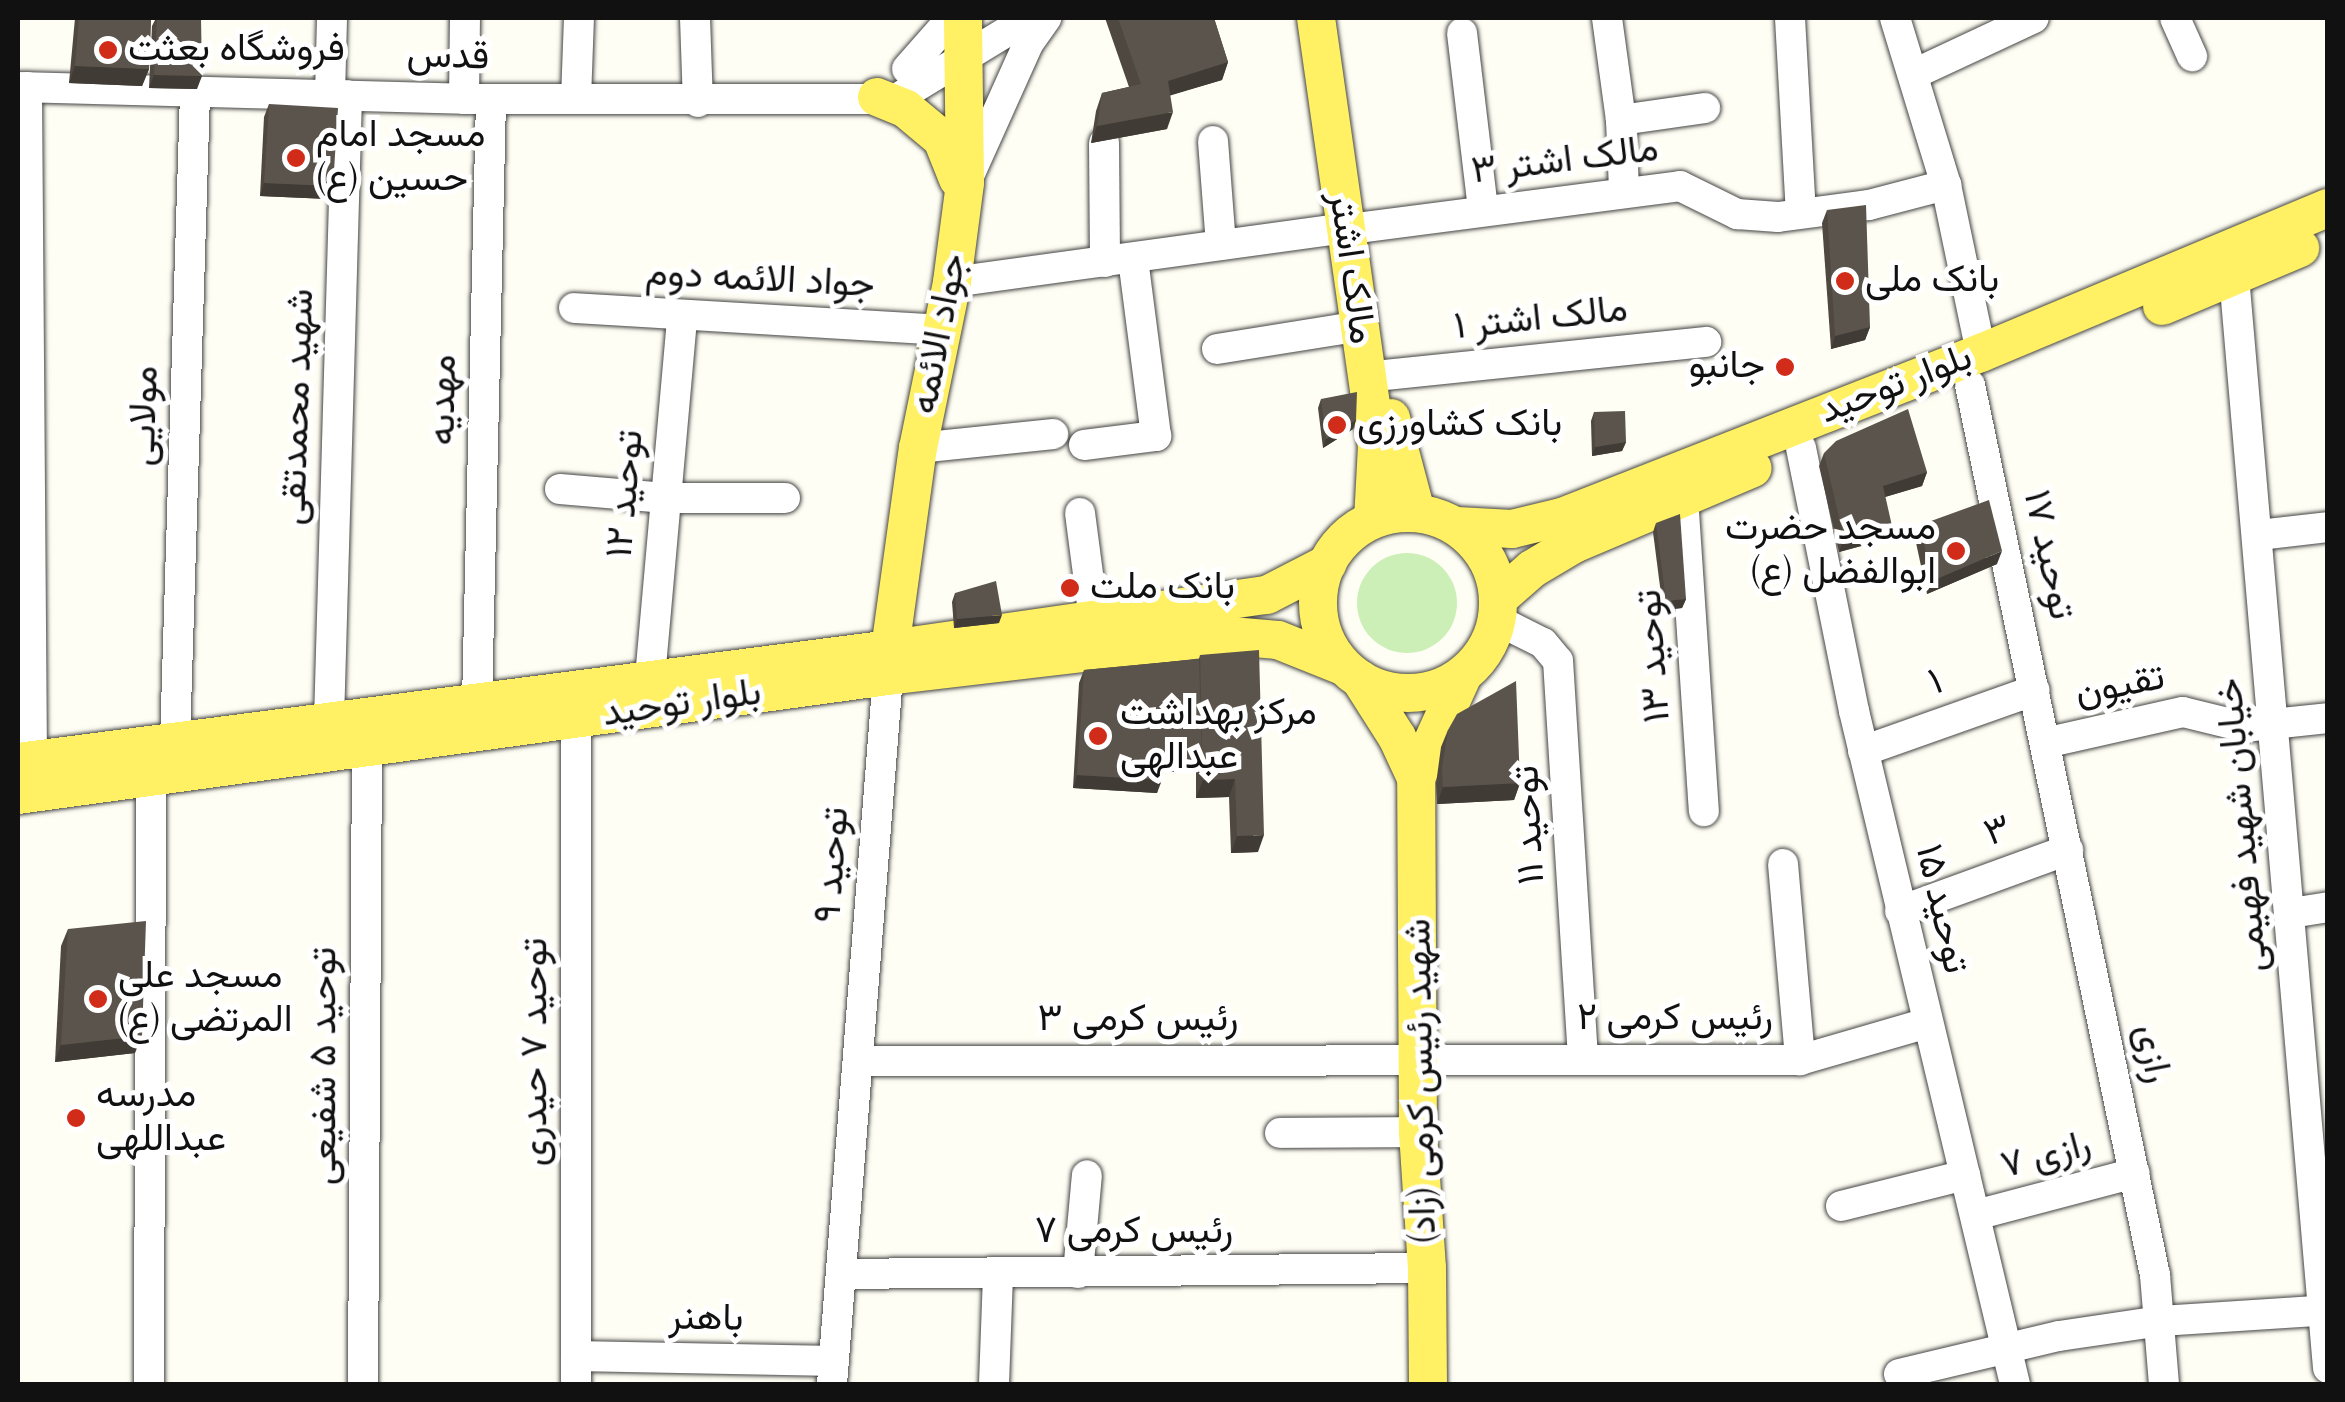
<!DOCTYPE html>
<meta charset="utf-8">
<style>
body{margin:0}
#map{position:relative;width:2345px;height:1402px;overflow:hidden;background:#fffef4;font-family:Spectral,Vazirmatn,serif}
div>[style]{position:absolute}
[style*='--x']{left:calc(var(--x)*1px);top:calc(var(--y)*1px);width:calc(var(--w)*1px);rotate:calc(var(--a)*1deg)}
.green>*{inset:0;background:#ccefb8}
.round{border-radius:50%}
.roads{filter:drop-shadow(0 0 2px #444) drop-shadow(0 0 2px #444)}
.minor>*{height:30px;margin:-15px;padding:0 15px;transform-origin:15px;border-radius:15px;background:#fff}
.major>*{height:38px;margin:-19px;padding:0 19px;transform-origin:19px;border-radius:19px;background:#fff064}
.major>.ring{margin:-19px;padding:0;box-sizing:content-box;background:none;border:38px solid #fff064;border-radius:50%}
.wall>*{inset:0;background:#4e4841}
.shaded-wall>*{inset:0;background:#403b35}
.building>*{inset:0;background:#5b544c}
.dots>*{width:28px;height:28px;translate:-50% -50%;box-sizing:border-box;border:5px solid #fff;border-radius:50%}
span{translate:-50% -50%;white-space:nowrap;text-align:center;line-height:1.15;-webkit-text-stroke:10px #fff;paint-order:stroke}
.poi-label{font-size:38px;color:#111}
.left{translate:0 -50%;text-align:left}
.right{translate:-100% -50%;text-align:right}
.street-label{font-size:38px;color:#111}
.frame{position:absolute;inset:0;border:20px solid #111;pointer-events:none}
</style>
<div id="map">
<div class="green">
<div class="round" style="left:1357px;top:553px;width:100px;height:100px"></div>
</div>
<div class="roads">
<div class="minor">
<div style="--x:695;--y:18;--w:84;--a:88"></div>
<div style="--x:1607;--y:18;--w:103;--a:82.2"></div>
<div style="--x:1621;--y:120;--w:70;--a:87.5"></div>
<div style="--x:1790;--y:18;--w:195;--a:86.8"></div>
<div style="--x:1895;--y:18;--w:175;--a:73"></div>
<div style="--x:1946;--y:185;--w:172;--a:78.2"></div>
<div style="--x:2175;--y:18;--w:42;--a:65.9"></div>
<div style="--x:1462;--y:33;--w:178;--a:83.2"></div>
<div style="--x:907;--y:69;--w:68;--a:-48.6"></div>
<div style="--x:1914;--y:74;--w:132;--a:-25"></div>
<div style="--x:18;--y:87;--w:446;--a:1.5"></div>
<div style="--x:464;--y:99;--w:432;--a:0"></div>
<div style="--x:896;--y:99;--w:156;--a:-31.3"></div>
<div style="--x:330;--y:95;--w:77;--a:-88.5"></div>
<div style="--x:464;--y:99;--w:81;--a:-89.3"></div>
<div style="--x:576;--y:99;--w:81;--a:-87.9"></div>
<div style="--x:1621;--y:120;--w:85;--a:-8.1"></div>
<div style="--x:1213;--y:141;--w:104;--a:85.6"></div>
<div style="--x:1104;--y:143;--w:119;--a:89.5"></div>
<div style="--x:967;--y:180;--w:149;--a:-65.8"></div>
<div style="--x:1028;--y:44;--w:32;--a:-55"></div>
<div style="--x:1365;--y:227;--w:318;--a:-7.4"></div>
<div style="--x:1680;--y:186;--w:64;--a:26.2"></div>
<div style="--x:1737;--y:214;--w:41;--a:4.2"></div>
<div style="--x:1778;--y:217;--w:92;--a:-7.5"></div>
<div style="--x:1869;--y:205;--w:80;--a:-14.6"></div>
<div style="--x:2234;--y:276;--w:1096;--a:85.08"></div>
<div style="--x:952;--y:282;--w:398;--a:-7.8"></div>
<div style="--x:574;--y:308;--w:368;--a:3.4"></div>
<div style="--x:1217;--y:349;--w:145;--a:-9.1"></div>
<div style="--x:1385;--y:375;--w:323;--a:-5.9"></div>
<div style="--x:1970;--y:385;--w:909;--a:78.26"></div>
<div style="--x:2155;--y:1275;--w:109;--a:85.3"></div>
<div style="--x:1084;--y:445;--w:73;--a:-7.1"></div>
<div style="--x:1156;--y:436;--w:179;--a:-97.4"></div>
<div style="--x:918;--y:448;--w:136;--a:-5.9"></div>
<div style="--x:1801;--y:448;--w:268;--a:78.6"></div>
<div style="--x:1854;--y:711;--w:692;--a:76.55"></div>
<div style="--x:560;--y:489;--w:106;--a:4.9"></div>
<div style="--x:666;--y:498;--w:119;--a:0"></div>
<div style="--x:1683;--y:497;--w:315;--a:86.2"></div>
<div style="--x:1080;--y:513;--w:108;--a:82.5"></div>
<div style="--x:2259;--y:535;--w:69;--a:-6.6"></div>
<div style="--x:1497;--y:620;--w:51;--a:26.6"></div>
<div style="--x:1543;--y:643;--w:23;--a:50"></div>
<div style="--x:1558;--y:661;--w:399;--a:86.4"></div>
<div style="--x:650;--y:678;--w:362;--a:-84.9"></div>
<div style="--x:477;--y:703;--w:604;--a:-88.67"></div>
<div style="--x:576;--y:719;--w:665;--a:90"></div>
<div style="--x:329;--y:721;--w:626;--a:-88.35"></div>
<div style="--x:175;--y:741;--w:648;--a:-88.23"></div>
<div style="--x:2045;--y:743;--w:141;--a:-12.7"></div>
<div style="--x:2183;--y:712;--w:63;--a:13.8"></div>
<div style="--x:2244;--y:727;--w:84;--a:-6.1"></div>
<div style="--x:1863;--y:751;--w:182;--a:-19.5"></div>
<div style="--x:18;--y:760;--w:14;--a:-4"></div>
<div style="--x:32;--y:759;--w:672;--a:-90.43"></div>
<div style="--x:1783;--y:864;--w:197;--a:85"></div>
<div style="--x:1900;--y:911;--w:179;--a:-20"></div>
<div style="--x:2291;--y:913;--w:37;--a:-9"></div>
<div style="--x:859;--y:1061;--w:941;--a:-0.06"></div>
<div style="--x:1800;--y:1060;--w:132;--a:-16.2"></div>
<div style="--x:1280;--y:1133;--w:138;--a:-0.4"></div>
<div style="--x:1841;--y:1206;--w:128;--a:-14"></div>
<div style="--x:1976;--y:1215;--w:164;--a:-14.8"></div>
<div style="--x:1078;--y:1273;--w:98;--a:-84.8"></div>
<div style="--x:842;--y:1274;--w:585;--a:-0.59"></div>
<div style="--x:576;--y:1356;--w:258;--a:1.1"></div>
<div style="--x:1899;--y:1374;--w:164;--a:-13.4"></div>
<div style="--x:2059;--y:1336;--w:102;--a:-8.4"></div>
<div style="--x:2160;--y:1321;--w:168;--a:-3.7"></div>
<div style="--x:149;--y:1384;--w:605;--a:-89.81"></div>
<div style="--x:363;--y:1384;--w:636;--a:-89.64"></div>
<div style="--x:832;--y:1384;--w:710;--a:-85.48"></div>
<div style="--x:994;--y:1384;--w:111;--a:-87.9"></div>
</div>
<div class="major">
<div style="--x:1316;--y:18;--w:432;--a:81.9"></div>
<div style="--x:1377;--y:446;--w:73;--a:93.1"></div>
<div style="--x:877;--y:97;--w:31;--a:22"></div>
<div style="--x:906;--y:109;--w:47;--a:39.8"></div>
<div style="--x:942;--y:139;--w:43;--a:68.2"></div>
<div style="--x:2162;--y:306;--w:150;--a:-22.8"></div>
<div style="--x:1391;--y:418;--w:97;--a:75.1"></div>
<div class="ring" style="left:1318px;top:513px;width:142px;height:142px"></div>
<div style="--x:1457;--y:526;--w:55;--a:3.1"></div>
<div style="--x:1512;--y:529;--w:51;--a:-13.5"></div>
<div style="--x:1562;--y:517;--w:450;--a:-21.4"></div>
<div style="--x:1981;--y:353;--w:376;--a:-22.7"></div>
<div style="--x:1499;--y:598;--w:44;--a:-41.3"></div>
<div style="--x:1532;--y:569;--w:49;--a:-30.8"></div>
<div style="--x:1574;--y:544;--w:194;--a:-23"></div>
<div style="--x:890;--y:649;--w:203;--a:-82.1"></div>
<div style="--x:918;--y:448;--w:169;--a:-78.4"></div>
<div style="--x:952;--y:282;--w:100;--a:-82.5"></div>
<div style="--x:965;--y:183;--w:165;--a:-90.7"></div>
<div style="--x:1360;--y:679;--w:69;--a:57.5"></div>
<div style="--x:1397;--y:737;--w:45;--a:65.1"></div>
<div style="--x:18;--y:762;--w:879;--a:-7.38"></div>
<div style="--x:890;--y:649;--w:381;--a:-8.2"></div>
<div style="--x:1267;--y:595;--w:68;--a:-27.3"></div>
<div style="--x:18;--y:795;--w:878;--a:-7.79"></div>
<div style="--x:888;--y:676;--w:345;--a:-6.7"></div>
<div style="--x:1231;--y:636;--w:47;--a:4.9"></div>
<div style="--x:1278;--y:640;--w:70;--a:21.8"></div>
<div style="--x:1428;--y:1384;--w:116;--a:-90.5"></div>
<div style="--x:1427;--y:1268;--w:136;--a:-93.8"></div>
<div style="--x:1418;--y:1132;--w:354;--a:-90.3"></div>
<div style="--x:1416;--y:778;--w:113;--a:-65.5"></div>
</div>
</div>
<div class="wall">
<div style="clip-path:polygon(75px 18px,151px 18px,149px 69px,142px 86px,69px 83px)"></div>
<div style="clip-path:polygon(156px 18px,201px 18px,197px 89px,149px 88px,152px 26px)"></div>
<div style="clip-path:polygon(1105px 18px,1214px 18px,1228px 62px,1222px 80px,1170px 95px,1167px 129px,1091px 143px,1096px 111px,1102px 93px,1129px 87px)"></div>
<div style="clip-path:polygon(269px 104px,333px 186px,328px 199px,260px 196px,264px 117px)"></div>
<div style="clip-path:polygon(1827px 210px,1870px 327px,1865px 340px,1831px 349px,1822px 223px)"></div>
<div style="clip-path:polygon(1321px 399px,1356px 420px,1353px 429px,1323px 448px,1318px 408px)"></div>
<div style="clip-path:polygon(1594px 412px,1626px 442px,1622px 451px,1592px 456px,1591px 421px)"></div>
<div style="clip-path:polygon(1824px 453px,1927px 472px,1922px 486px,1885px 497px,1887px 539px,1839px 552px,1819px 466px)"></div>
<div style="clip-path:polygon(1656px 523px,1686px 599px,1682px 608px,1663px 610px,1653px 532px)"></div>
<div style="clip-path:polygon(1920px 525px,1997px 564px,1927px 594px,1915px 538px)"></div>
<div style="clip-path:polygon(955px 593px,999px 623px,954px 628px,952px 602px)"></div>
<div style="clip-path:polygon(1200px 655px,1258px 852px,1231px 853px,1229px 797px,1196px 798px,1196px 772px,1162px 772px,1157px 793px,1073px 788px,1079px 683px,1084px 670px,1199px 659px)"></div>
<div style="clip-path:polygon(1448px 730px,1520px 783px,1514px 800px,1437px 804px,1436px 784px,1441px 747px)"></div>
<div style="clip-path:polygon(68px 929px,135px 1053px,55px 1062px,61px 946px)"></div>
</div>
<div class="shaded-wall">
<div style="clip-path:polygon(1228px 62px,1222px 80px,1162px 98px,1168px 81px)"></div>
<div style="clip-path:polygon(75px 66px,149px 69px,142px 86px,69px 83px)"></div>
<div style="clip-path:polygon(154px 75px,202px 76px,197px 89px,149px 88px)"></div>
<div style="clip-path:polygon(1173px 112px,1167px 129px,1091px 143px,1097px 126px)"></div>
<div style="clip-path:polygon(264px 183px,333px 186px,328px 199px,260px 196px)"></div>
<div style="clip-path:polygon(1870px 327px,1865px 340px,1831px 349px,1835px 336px)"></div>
<div style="clip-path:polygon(1356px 420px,1353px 429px,1323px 448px,1326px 439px)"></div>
<div style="clip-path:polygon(1626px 442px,1622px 451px,1592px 456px,1595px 447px)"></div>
<div style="clip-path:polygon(1927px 472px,1922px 486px,1878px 499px,1883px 486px)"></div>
<div style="clip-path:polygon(1892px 526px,1887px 539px,1839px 552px,1844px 539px)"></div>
<div style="clip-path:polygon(2002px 551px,1997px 564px,1927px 594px,1932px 581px)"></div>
<div style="clip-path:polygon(1686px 599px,1682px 608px,1663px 610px,1666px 601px)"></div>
<div style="clip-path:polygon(1002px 615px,999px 623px,954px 628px,957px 619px)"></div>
<div style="clip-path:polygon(1162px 759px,1202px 759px,1198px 772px,1157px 772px)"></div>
<div style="clip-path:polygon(1077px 775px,1162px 780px,1157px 793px,1073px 788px)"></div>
<div style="clip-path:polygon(1235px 779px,1229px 797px,1196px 798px,1203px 780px)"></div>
<div style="clip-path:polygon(1520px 783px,1514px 800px,1437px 804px,1443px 787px)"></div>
<div style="clip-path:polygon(1264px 835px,1258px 852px,1231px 853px,1237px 836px)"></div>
<div style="clip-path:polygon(142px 1036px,135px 1053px,55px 1062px,61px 1045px)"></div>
</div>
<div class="building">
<div style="clip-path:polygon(79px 18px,151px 18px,149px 69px,75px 66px)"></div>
<div style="clip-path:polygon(157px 18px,201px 18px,202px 76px,154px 75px)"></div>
<div style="clip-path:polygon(1118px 18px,1214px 18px,1228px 62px,1168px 81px,1173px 112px,1097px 126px,1102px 93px,1141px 84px)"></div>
<div style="clip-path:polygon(269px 104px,338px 108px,333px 186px,264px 183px)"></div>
<div style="clip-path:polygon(1866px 205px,1870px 327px,1835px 336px,1827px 210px)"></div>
<div style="clip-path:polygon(1357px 392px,1356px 420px,1326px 439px,1321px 399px)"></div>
<div style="clip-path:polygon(1908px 409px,1927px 472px,1883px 486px,1892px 526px,1844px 539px,1824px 453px,1836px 441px)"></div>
<div style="clip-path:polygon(1625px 411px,1626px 442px,1595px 447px,1594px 412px)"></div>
<div style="clip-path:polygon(1989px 500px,2002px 551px,1932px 581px,1920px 525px)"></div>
<div style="clip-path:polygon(1680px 514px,1686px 599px,1666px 601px,1656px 523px)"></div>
<div style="clip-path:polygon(996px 581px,1002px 615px,957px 619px,955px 593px)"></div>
<div style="clip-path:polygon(1259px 650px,1264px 835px,1237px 836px,1235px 779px,1203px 780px,1200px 655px)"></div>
<div style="clip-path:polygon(1199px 659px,1202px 759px,1162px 759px,1162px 780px,1077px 775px,1084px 670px)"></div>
<div style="clip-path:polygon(1516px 681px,1520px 783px,1443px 787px,1442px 767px,1448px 730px,1457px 714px)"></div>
<div style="clip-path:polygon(146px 921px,142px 1036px,61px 1045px,68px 929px)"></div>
</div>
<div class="dots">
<div style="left:108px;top:50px;background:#d02c19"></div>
<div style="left:296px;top:158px;background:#d02c19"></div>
<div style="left:1845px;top:281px;background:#d02c19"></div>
<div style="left:1785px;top:367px;background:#d02c19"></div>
<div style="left:1337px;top:425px;background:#d02c19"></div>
<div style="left:1956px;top:551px;background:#d02c19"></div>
<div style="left:1070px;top:588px;background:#d02c19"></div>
<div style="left:1098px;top:736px;background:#d02c19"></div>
<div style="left:98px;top:999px;background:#d02c19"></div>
<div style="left:76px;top:1118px;background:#d02c19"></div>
</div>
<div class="poi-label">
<span class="left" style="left:128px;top:50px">فروشگاه بعثت</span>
<span class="left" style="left:316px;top:158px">مسجد امام<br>حسین (ع)</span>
<span class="left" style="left:1865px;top:281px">بانک ملی</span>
<span class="right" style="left:1765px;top:367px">جانبو</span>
<span class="left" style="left:1357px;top:425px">بانک کشاورزی</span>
<span class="right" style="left:1936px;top:551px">مسجد حضرت<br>ابوالفضل (ع)</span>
<span class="left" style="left:1090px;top:588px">بانک ملت</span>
<span class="left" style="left:1120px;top:736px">مرکز بهداشت<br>عبدالهی</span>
<span class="left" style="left:118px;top:999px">مسجد علی<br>المرتضی (ع)</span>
<span class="left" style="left:96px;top:1118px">مدرسه<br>عبداللهی</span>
</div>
<div class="street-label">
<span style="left:448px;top:57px;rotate:2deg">قدس</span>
<span style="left:1565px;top:161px;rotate:-7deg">مالک اشتر ۳</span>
<span style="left:1351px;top:268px;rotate:82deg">مالک اشتر</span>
<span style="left:760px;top:280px;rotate:3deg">جواد الائمه دوم</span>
<span style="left:1541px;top:319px;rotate:-6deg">مالک اشتر ۱</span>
<span style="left:940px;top:334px;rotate:-79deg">جواد الائمه</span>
<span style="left:1896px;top:385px;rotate:-21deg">بلوار توحید</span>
<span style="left:444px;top:400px;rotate:-89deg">مهدیه</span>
<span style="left:298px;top:407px;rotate:-88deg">شهید محمدتقی</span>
<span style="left:145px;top:416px;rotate:-88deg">مولایی</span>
<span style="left:626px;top:494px;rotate:-85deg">توحید ۱۲</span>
<span style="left:2048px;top:555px;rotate:78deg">توحید ۱۷</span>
<span style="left:1654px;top:656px;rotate:-94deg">توحید ۱۳</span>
<span style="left:1936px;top:683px;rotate:-20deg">۱</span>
<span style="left:2120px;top:686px;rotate:-11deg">تقیون</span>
<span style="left:682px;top:704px;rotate:-8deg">بلوار توحید</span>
<span style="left:1530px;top:825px;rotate:-93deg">توحید ۱۱</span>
<span style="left:2243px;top:825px;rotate:-95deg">خیابان شهید فهیمی</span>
<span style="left:1998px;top:832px;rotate:-20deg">۳</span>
<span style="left:833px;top:865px;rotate:-86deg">توحید ۹</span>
<span style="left:1941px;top:909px;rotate:77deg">توحید ۱۵</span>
<span style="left:1675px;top:1019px">رئیس کرمی ۲</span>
<span style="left:1138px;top:1020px">رئیس کرمی ۳</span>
<span style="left:536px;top:1052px;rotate:-90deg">توحید ۷ حیدری</span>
<span style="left:2152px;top:1054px;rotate:79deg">رازی</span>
<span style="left:325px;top:1066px;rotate:-90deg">توحید ۵ شفیعی</span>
<span style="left:1422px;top:1081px;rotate:-91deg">شهید رئیس کرمی (زاد)</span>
<span style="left:2046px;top:1156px;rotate:-15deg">رازی ۷</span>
<span style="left:1134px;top:1232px">رئیس کرمی ۷</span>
<span style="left:706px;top:1319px;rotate:1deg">باهنر</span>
</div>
<div class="frame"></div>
</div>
